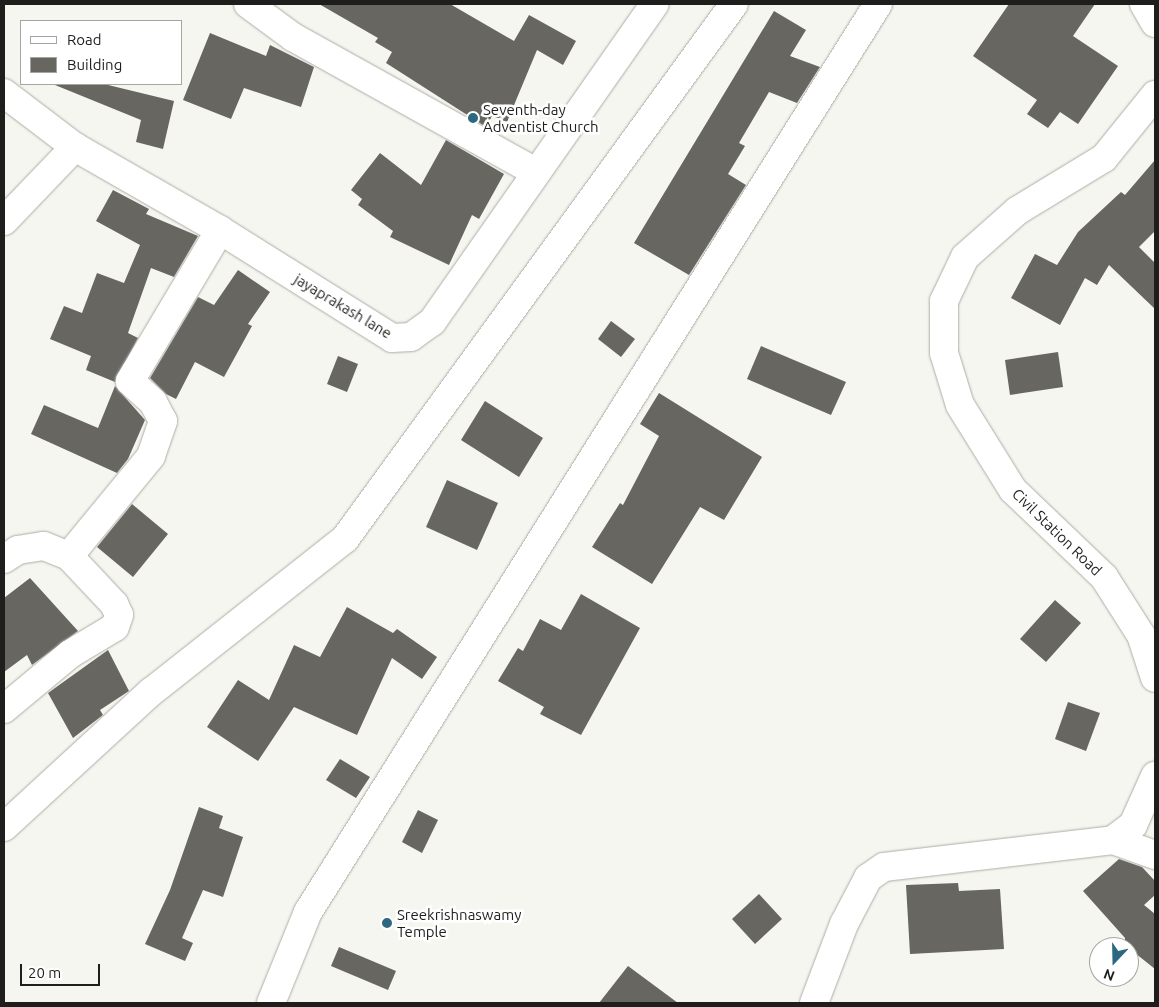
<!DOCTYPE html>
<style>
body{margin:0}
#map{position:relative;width:1159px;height:1007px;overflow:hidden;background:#f6f6f0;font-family:Ubuntu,sans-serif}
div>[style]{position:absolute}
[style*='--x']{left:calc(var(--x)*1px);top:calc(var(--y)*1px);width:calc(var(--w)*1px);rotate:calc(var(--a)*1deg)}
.building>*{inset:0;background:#676661}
.roads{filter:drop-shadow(0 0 1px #adada7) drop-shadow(0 0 1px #adada7)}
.minor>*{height:28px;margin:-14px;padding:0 14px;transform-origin:14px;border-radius:14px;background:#fff}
.major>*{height:28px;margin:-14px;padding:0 14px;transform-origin:14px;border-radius:14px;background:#fff}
.dots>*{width:14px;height:14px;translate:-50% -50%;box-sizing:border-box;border:2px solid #fff;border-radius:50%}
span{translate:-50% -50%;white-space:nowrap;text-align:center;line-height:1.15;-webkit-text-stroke:5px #fff;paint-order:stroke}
.poi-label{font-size:15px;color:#1e1e1c}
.left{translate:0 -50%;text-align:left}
.street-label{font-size:15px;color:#1e1e1c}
.frame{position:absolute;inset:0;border:5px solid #1e1e1c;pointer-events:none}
.legend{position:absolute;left:20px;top:20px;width:162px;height:65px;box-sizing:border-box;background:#fff;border:1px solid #a5a5a4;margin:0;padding:6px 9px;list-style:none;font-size:15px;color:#1e1e1c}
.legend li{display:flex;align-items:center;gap:10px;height:25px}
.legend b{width:25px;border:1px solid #a5a5a4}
.north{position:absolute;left:1089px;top:937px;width:50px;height:50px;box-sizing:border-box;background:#fff;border:1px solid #a5a5a4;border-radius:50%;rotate:201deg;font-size:14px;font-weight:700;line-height:20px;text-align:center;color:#1e1e1c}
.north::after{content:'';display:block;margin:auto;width:18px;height:22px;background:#2c6980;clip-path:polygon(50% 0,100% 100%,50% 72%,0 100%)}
.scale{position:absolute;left:20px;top:964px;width:80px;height:22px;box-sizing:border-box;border:2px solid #1e1e1c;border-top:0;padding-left:6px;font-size:15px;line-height:18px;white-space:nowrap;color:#1e1e1c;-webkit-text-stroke:4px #fff;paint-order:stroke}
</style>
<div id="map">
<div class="building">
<div style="clip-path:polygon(319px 4px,450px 4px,514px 41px,529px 15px,576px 41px,563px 65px,537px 50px,507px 122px,492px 116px,486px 127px,386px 63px,392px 52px,375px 42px,378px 38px)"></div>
<div style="clip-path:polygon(1009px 4px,1095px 4px,1073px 36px,1118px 66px,1078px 124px,1060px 112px,1048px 128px,1027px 114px,1037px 100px,973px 56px)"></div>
<div style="clip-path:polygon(774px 11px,806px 30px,790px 56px,820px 67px,797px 103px,769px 92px,739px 143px,745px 146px,728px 174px,746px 185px,689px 275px,634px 243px)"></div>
<div style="clip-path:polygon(210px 33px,266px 56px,270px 45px,314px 67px,301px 107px,244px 88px,231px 119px,183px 100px)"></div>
<div style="clip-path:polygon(104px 84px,174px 101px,163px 149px,136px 142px,141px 120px,55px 85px)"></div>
<div style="clip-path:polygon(446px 140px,504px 174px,479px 219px,472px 215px,449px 265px,390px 237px,393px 231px,358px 205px,362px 199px,351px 190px,380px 153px,421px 185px)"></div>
<div style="clip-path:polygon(1155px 160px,1155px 231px,1139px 247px,1155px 263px,1155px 309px,1109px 265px,1097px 285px,1085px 278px,1060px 325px,1011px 298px,1035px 254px,1057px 265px,1078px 232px,1121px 192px,1125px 195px)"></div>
<div style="clip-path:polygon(113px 190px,149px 209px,146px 214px,198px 236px,174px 277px,151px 268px,128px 333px,138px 338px,115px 382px,86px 370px,91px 356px,50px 339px,64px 306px,82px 313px,97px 273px,124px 283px,140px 245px,96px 221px)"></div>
<div style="clip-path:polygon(238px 270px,270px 292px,248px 324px,252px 326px,224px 377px,195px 362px,176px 399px,166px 394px,150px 378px,198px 297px,214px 305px)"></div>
<div style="clip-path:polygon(611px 321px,635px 339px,621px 357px,598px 339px)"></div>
<div style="clip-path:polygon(761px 346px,846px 382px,831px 415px,747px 379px)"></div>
<div style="clip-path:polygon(1058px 352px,1063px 387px,1010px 395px,1005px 360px)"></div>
<div style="clip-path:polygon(338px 356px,358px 364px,347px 392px,327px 384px)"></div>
<div style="clip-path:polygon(115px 386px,145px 420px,128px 459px,117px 473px,31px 434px,44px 405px,98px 428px)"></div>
<div style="clip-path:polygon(659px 393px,762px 457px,724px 520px,700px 507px,652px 584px,592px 547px,620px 503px,623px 505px,659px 436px,640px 424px)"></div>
<div style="clip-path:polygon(485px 401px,543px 438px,519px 477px,461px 440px)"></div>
<div style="clip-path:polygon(447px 480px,498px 503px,477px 550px,426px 527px)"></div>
<div style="clip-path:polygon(132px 504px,168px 534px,133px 577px,97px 547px)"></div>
<div style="clip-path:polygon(30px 578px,78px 631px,32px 665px,27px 655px,4px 672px,4px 598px)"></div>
<div style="clip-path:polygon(581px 594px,640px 628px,581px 735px,540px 714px,544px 707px,498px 681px,518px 648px,523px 651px,540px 619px,561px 630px)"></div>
<div style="clip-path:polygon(1055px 600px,1081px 623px,1046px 662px,1020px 639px)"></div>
<div style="clip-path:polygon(347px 607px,393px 633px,397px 629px,437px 657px,422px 679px,392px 658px,357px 735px,294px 707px,258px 761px,207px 727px,238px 680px,269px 700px,294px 645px,320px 657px)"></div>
<div style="clip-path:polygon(108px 650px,129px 691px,100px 710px,103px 715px,73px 738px,48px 693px)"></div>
<div style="clip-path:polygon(1068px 702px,1100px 713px,1086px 751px,1055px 739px)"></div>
<div style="clip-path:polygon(340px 759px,370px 777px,356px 798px,326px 780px)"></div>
<div style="clip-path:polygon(199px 807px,223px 816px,219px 828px,243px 837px,223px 897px,203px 890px,182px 938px,193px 943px,185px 961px,145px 944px,170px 890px)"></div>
<div style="clip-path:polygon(418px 810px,438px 820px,422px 853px,402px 842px)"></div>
<div style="clip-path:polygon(1119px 859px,1142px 867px,1155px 881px,1155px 895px,1144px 905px,1155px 914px,1155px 969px,1125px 945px,1125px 938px,1083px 891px)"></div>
<div style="clip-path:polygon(958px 883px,959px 891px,1000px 889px,1004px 949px,910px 954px,906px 885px)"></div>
<div style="clip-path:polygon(759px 894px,782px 919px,755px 944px,732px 919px)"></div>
<div style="clip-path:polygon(339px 947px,396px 971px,388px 990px,331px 966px)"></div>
<div style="clip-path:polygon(628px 966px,678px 1003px,599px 1003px)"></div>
</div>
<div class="roads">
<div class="minor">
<div style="--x:248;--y:4;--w:56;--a:36.3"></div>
<div style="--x:293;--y:37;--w:276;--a:29.1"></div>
<div style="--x:4;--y:93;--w:89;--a:37.3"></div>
<div style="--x:75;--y:147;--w:167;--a:29.8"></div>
<div style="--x:220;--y:230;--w:203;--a:32.1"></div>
<div style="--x:392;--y:338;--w:19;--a:-3"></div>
<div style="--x:411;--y:337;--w:26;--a:-36"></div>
<div style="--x:432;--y:322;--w:388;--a:-55"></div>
<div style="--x:4;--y:221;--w:103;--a:-46.2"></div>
<div style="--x:4;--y:559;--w:17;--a:-33"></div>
<div style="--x:18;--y:550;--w:26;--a:-9"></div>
<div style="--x:44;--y:546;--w:27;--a:22"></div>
<div style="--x:69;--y:556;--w:129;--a:-50.6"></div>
<div style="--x:151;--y:456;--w:37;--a:-71"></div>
<div style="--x:163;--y:421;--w:21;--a:-118"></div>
<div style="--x:153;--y:402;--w:31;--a:-138"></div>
<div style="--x:130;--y:381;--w:176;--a:-59.2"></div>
<div style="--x:4;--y:709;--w:86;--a:-39.8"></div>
<div style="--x:70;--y:654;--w:52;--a:-31"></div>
<div style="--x:115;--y:627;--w:13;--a:-72"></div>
<div style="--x:119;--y:615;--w:12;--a:-114"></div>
<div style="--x:114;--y:604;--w:66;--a:-133.2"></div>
<div style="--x:4;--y:827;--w:200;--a:-42.6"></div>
<div style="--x:151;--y:692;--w:247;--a:-38.3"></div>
<div style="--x:345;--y:539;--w:661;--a:-53.98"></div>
<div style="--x:1113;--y:840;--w:45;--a:19.7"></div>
<div style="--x:271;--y:1003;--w:98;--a:-67.9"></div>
<div style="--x:308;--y:912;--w:1072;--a:-57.88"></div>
</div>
<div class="major">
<div style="--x:1144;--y:4;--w:22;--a:60"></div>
<div style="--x:1155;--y:95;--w:81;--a:129"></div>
<div style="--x:1104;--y:158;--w:102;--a:148.7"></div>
<div style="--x:1017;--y:211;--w:69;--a:138.5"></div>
<div style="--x:965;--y:257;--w:49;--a:115.5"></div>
<div style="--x:944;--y:301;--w:52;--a:90"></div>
<div style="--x:944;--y:353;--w:54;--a:72.9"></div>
<div style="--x:960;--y:405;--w:100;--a:58.1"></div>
<div style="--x:1013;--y:490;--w:126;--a:43.7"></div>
<div style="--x:1104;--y:577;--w:69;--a:57.5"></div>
<div style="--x:1141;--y:635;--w:45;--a:72"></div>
<div style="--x:814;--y:1003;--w:85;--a:-69.2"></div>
<div style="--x:844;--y:924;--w:52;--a:-62.4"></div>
<div style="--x:868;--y:878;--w:19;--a:-35"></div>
<div style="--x:884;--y:867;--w:231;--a:-6.7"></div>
<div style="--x:1113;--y:840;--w:25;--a:-37"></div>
<div style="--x:1133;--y:825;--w:54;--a:-65.8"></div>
</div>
</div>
<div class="dots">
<div style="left:473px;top:118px;background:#2c6980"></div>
<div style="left:387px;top:923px;background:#2c6980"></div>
</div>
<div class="poi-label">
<span class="left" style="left:483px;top:118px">Seventh-day<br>Adventist Church</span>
<span class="left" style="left:397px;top:923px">Sreekrishnaswamy<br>Temple</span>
</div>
<div class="street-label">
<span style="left:343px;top:306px;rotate:31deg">jayaprakash lane</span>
<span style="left:1057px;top:532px;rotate:44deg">Civil Station Road</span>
</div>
<div class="frame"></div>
<ul class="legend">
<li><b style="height:6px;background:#fff"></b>Road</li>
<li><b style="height:14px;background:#676661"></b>Building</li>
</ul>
<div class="north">N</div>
<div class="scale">20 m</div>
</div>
